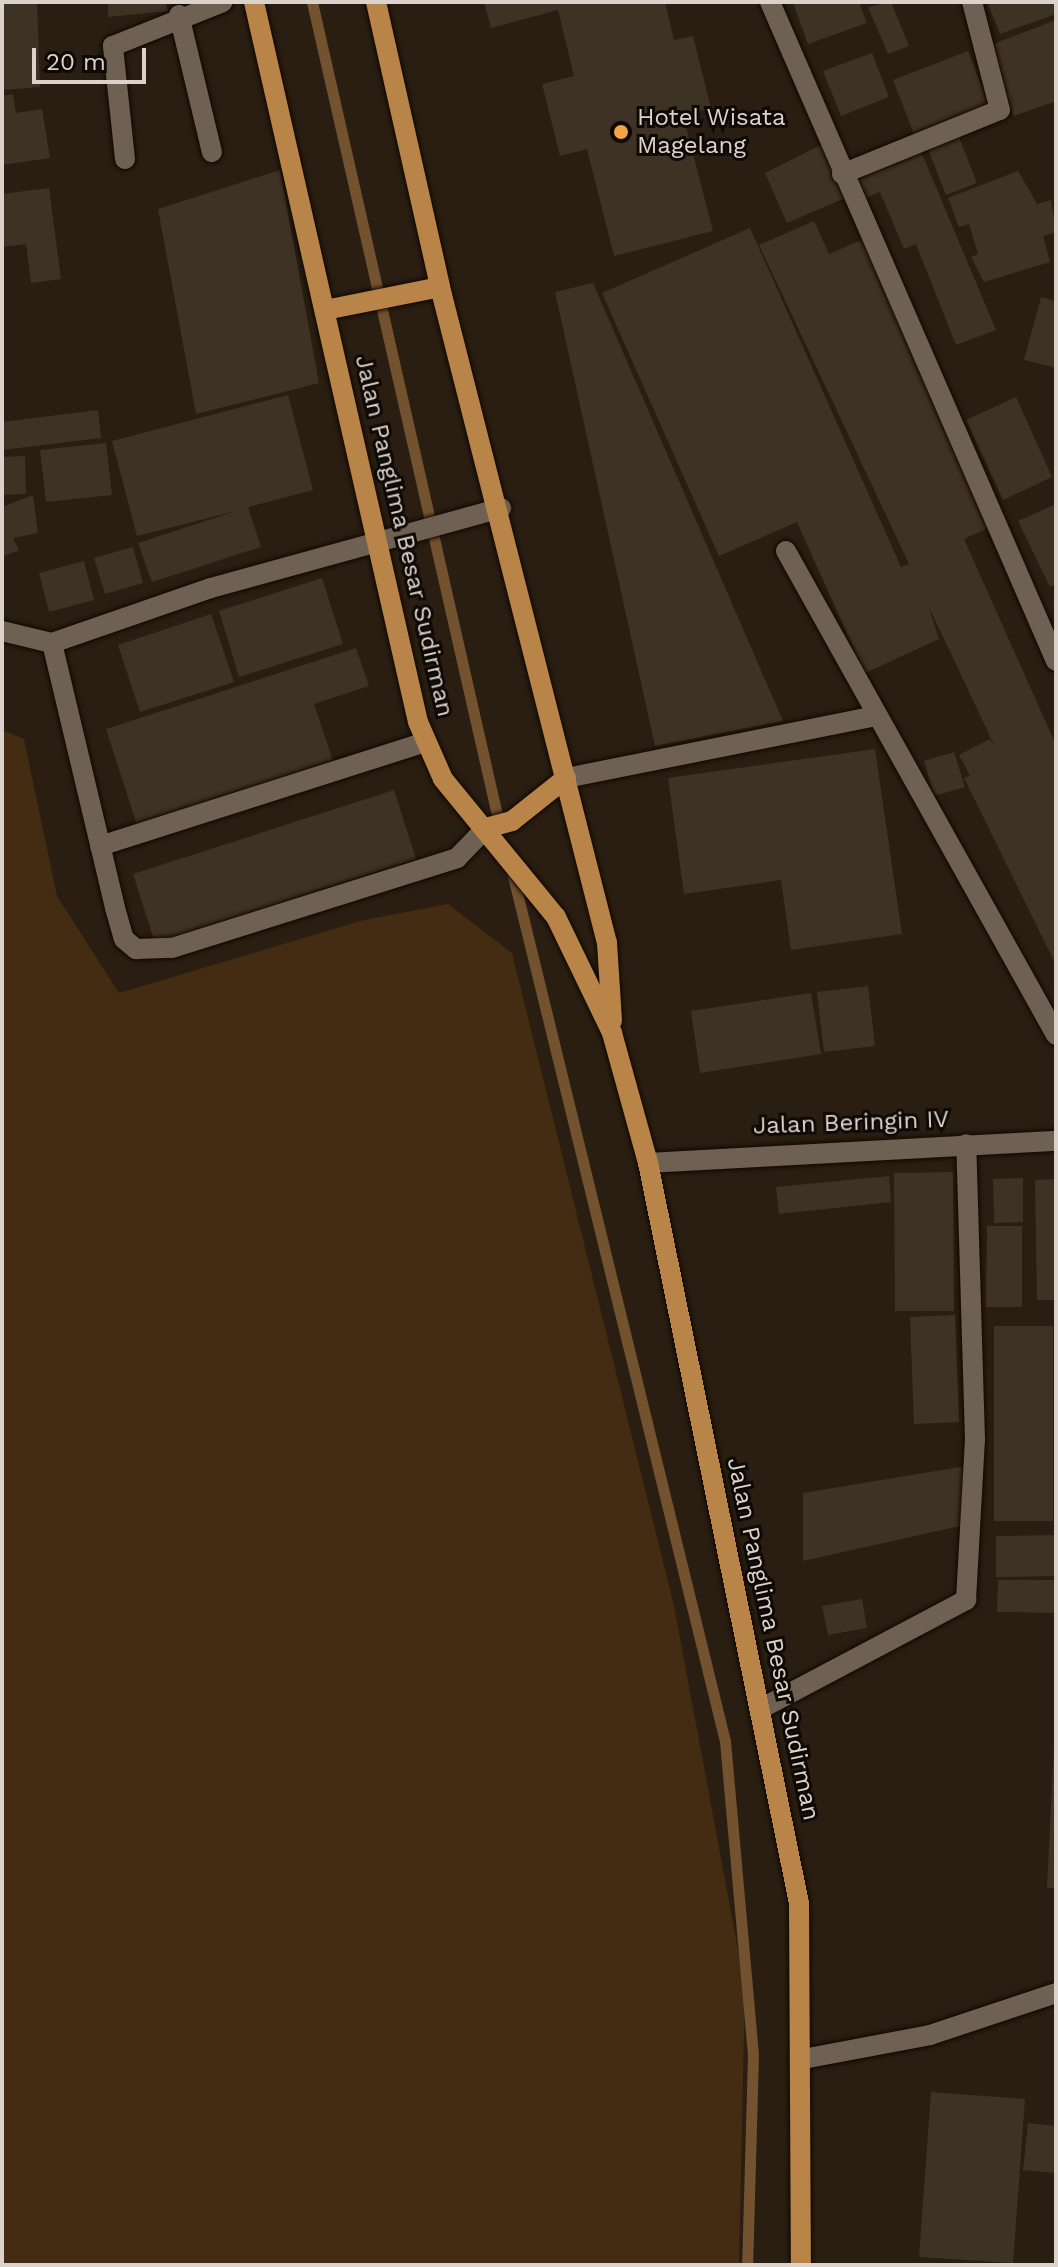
<!DOCTYPE html>
<style>
body{margin:0}
#map{position:relative;width:1058px;height:2267px;overflow:hidden;background:#291e11;font-family:"Work Sans",sans-serif}
div>[style]{position:absolute}
[style*='--x']{left:calc(var(--x)*1px);top:calc(var(--y)*1px);width:calc(var(--w)*1px);rotate:calc(var(--a)*1deg)}
.green>*{inset:0;background:#432c11}
.stream>*{height:11px;margin:-5.5px;padding:0 5.5px;transform-origin:5.5px;border-radius:5.5px;background:#73522f}
.building>*{inset:0;background:#3e3225}
.roads{filter:drop-shadow(0 0 2px #110701) drop-shadow(0 0 2px #110701)}
.minor>*{height:20px;margin:-10px;padding:0 10px;transform-origin:10px;border-radius:10px;background:#6e6052}
.major>*{height:20px;margin:-10px;padding:0 10px;transform-origin:10px;border-radius:10px;background:#b88447}
.dots>*{width:22px;height:22px;translate:-50% -50%;box-sizing:border-box;border:4px solid #0e0905;border-radius:50%}
span{translate:-50% -50%;white-space:nowrap;text-align:center;line-height:1.15;-webkit-text-stroke:6px #0e0905;paint-order:stroke}
.poi-label{font-size:24px;color:#dbd3cb}
.left{translate:0 -50%;text-align:left}
.street-label{font-size:24px;color:#dbd3cb}
.frame{position:absolute;inset:0;border:4px solid #dbd3cb;pointer-events:none}
.scale{position:absolute;left:32px;top:48px;width:114px;height:36px;box-sizing:border-box;border:4px solid #dbd3cb;border-top:0;padding-left:10px;font-size:24px;line-height:28px;white-space:nowrap;color:#dbd3cb;-webkit-text-stroke:6px #0e0905;paint-order:stroke}
</style>
<div id="map">
<div class="green">
<div style="clip-path:polygon(2px 730px,24px 739px,57px 896px,119px 993px,364px 920px,448px 904px,512px 953px,674px 1606px,745px 1987px,739px 2265px,2px 2265px)"></div>
</div>
<div class="stream">
<div style="--x:312;--y:2;--w:847;--a:77.18"></div>
<div style="--x:511;--y:868;--w:899;--a:76.23"></div>
<div style="--x:725;--y:1741;--w:315;--a:84.9"></div>
<div style="--x:753;--y:2055;--w:210;--a:91.6"></div>
</div>
<div class="building">
<div style="clip-path:polygon(2px 2px,37px 2px,40px 87px,2px 90px)"></div>
<div style="clip-path:polygon(108px 2px,165px 2px,168px 11px,108px 17px)"></div>
<div style="clip-path:polygon(484px 2px,665px 2px,674px 40px,693px 36px,711px 108px,683px 115px,713px 231px,614px 256px,587px 149px,560px 156px,542px 84px,574px 76px,558px 10px,491px 28px)"></div>
<div style="clip-path:polygon(793px 2px,859px 2px,867px 23px,808px 44px)"></div>
<div style="clip-path:polygon(891px 2px,909px 46px,888px 54px,868px 7px)"></div>
<div style="clip-path:polygon(987px 2px,1056px 2px,1056px 14px,1000px 34px)"></div>
<div style="clip-path:polygon(1056px 20px,1056px 101px,1014px 116px,988px 46px)"></div>
<div style="clip-path:polygon(968px 51px,992px 113px,917px 142px,893px 80px)"></div>
<div style="clip-path:polygon(872px 53px,889px 97px,841px 116px,823px 71px)"></div>
<div style="clip-path:polygon(13px 94px,16px 113px,42px 109px,50px 158px,2px 165px,2px 96px)"></div>
<div style="clip-path:polygon(957px 132px,977px 183px,946px 195px,926px 144px)"></div>
<div style="clip-path:polygon(821px 145px,845px 198px,787px 223px,765px 173px)"></div>
<div style="clip-path:polygon(920px 149px,996px 330px,956px 345px,916px 244px,904px 249px,880px 192px,863px 199px,855px 177px)"></div>
<div style="clip-path:polygon(280px 170px,319px 383px,196px 414px,158px 209px)"></div>
<div style="clip-path:polygon(1018px 171px,1037px 204px,1051px 200px,1056px 232px,1043px 236px,1050px 262px,984px 282px,971px 257px,978px 254px,969px 224px,959px 227px,948px 198px)"></div>
<div style="clip-path:polygon(49px 188px,61px 279px,31px 283px,26px 244px,2px 247px,2px 194px)"></div>
<div style="clip-path:polygon(814px 221px,829px 254px,862px 240px,992px 526px,964px 539px,1056px 745px,1056px 965px,964px 778px,970px 776px,959px 755px,990px 739px,996px 749px,928px 605px,939px 639px,865px 673px,797px 522px,719px 556px,602px 293px,750px 228px,901px 567px,909px 564px,759px 245px)"></div>
<div style="clip-path:polygon(593px 283px,783px 721px,655px 746px,555px 292px)"></div>
<div style="clip-path:polygon(1041px 297px,1056px 301px,1056px 368px,1024px 360px)"></div>
<div style="clip-path:polygon(288px 395px,313px 490px,248px 507px,261px 547px,152px 582px,138px 543px,236px 511px,137px 536px,112px 441px)"></div>
<div style="clip-path:polygon(1016px 397px,1052px 477px,1003px 500px,966px 420px)"></div>
<div style="clip-path:polygon(98px 410px,101px 438px,2px 450px,2px 422px)"></div>
<div style="clip-path:polygon(106px 443px,112px 495px,46px 502px,40px 450px)"></div>
<div style="clip-path:polygon(25px 456px,26px 494px,2px 495px,2px 457px)"></div>
<div style="clip-path:polygon(33px 495px,38px 533px,13px 538px,19px 550px,2px 557px,2px 507px)"></div>
<div style="clip-path:polygon(1056px 504px,1056px 584px,1050px 587px,1018px 521px)"></div>
<div style="clip-path:polygon(133px 547px,143px 583px,105px 594px,94px 558px)"></div>
<div style="clip-path:polygon(84px 561px,94px 600px,49px 612px,39px 573px)"></div>
<div style="clip-path:polygon(322px 578px,343px 644px,239px 677px,219px 611px)"></div>
<div style="clip-path:polygon(211px 614px,234px 682px,140px 712px,118px 645px)"></div>
<div style="clip-path:polygon(356px 648px,369px 686px,314px 704px,334px 764px,138px 828px,106px 729px)"></div>
<div style="clip-path:polygon(875px 749px,902px 934px,791px 950px,781px 880px,684px 894px,668px 778px)"></div>
<div style="clip-path:polygon(954px 752px,965px 787px,934px 796px,924px 761px)"></div>
<div style="clip-path:polygon(394px 790px,416px 859px,155px 943px,133px 874px)"></div>
<div style="clip-path:polygon(868px 986px,875px 1046px,824px 1052px,817px 992px)"></div>
<div style="clip-path:polygon(811px 993px,821px 1054px,700px 1073px,691px 1011px)"></div>
<div style="clip-path:polygon(953px 1172px,954px 1311px,895px 1311px,894px 1173px)"></div>
<div style="clip-path:polygon(889px 1176px,891px 1202px,779px 1214px,776px 1187px)"></div>
<div style="clip-path:polygon(1023px 1178px,1023px 1222px,994px 1223px,993px 1179px)"></div>
<div style="clip-path:polygon(1056px 1179px,1056px 1300px,1037px 1300px,1035px 1180px)"></div>
<div style="clip-path:polygon(987px 1226px,1022px 1226px,1022px 1307px,986px 1307px)"></div>
<div style="clip-path:polygon(955px 1315px,959px 1422px,914px 1424px,910px 1317px)"></div>
<div style="clip-path:polygon(994px 1326px,1053px 1326px,1053px 1521px,994px 1521px)"></div>
<div style="clip-path:polygon(972px 1465px,973px 1523px,803px 1561px,803px 1493px)"></div>
<div style="clip-path:polygon(1056px 1535px,1056px 1576px,996px 1577px,996px 1536px)"></div>
<div style="clip-path:polygon(998px 1580px,1056px 1580px,1056px 1613px,997px 1612px)"></div>
<div style="clip-path:polygon(862px 1599px,867px 1628px,828px 1635px,822px 1606px)"></div>
<div style="clip-path:polygon(1054px 1745px,1056px 1745px,1056px 1888px,1047px 1888px)"></div>
<div style="clip-path:polygon(931px 2092px,1025px 2099px,1013px 2263px,919px 2257px)"></div>
<div style="clip-path:polygon(1028px 2123px,1056px 2126px,1056px 2173px,1023px 2170px)"></div>
</div>
<div class="roads">
<div class="minor">
<div style="--x:770;--y:2;--w:718;--a:66.54"></div>
<div style="--x:179;--y:15;--w:141;--a:76.5"></div>
<div style="--x:125;--y:159;--w:114;--a:-96.1"></div>
<div style="--x:113;--y:46;--w:118;--a:-21.8"></div>
<div style="--x:842;--y:174;--w:170;--a:-22.1"></div>
<div style="--x:1000;--y:110;--w:112;--a:-104.5"></div>
<div style="--x:786;--y:551;--w:554;--a:60.84"></div>
<div style="--x:2;--y:631;--w:51;--a:13.5"></div>
<div style="--x:52;--y:643;--w:168;--a:-19.1"></div>
<div style="--x:211;--y:588;--w:301;--a:-15.4"></div>
<div style="--x:52;--y:643;--w:272;--a:76.6"></div>
<div style="--x:115;--y:908;--w:32;--a:74"></div>
<div style="--x:124;--y:939;--w:16;--a:40"></div>
<div style="--x:136;--y:949;--w:36;--a:-2"></div>
<div style="--x:172;--y:948;--w:299;--a:-17.5"></div>
<div style="--x:457;--y:858;--w:42;--a:-46"></div>
<div style="--x:566;--y:778;--w:317;--a:-11.3"></div>
<div style="--x:100;--y:846;--w:341;--a:-17.7"></div>
<div style="--x:648;--y:1163;--w:409;--a:-3.1"></div>
<div style="--x:764;--y:1707;--w:229;--a:-27.9"></div>
<div style="--x:966;--y:1600;--w:160;--a:-86.8"></div>
<div style="--x:975;--y:1440;--w:296;--a:-91.7"></div>
<div style="--x:803;--y:2059;--w:129;--a:-10.7"></div>
<div style="--x:930;--y:2035;--w:133;--a:-18.4"></div>
</div>
<div class="major">
<div style="--x:254;--y:2;--w:738;--a:77.17"></div>
<div style="--x:418;--y:722;--w:62;--a:66.3"></div>
<div style="--x:443;--y:779;--w:178;--a:50.7"></div>
<div style="--x:556;--y:917;--w:129;--a:64.2"></div>
<div style="--x:612;--y:1033;--w:135;--a:74.5"></div>
<div style="--x:648;--y:1163;--w:755;--a:78.47"></div>
<div style="--x:799;--y:1903;--w:362;--a:89.7"></div>
<div style="--x:376;--y:2;--w:292;--a:77.3"></div>
<div style="--x:440;--y:287;--w:677;--a:75.72"></div>
<div style="--x:607;--y:943;--w:78;--a:86.3"></div>
<div style="--x:325;--y:310;--w:117;--a:-11.3"></div>
<div style="--x:486;--y:828;--w:27;--a:-15"></div>
<div style="--x:512;--y:821;--w:69;--a:-38.5"></div>
</div>
</div>
<div class="dots">
<div style="left:621px;top:132px;background:#f4a444"></div>
</div>
<div class="poi-label">
<span class="left" style="left:637px;top:132px">Hotel Wisata<br>Magelang</span>
</div>
<div class="street-label">
<span style="left:404px;top:536px;rotate:77deg">Jalan Panglima Besar Sudirman</span>
<span style="left:851px;top:1123px;rotate:-2deg">Jalan Beringin IV</span>
<span style="left:773px;top:1639px;rotate:78deg">Jalan Panglima Besar Sudirman</span>
</div>
<div class="frame"></div>
<div class="scale">20 m</div>
</div>
